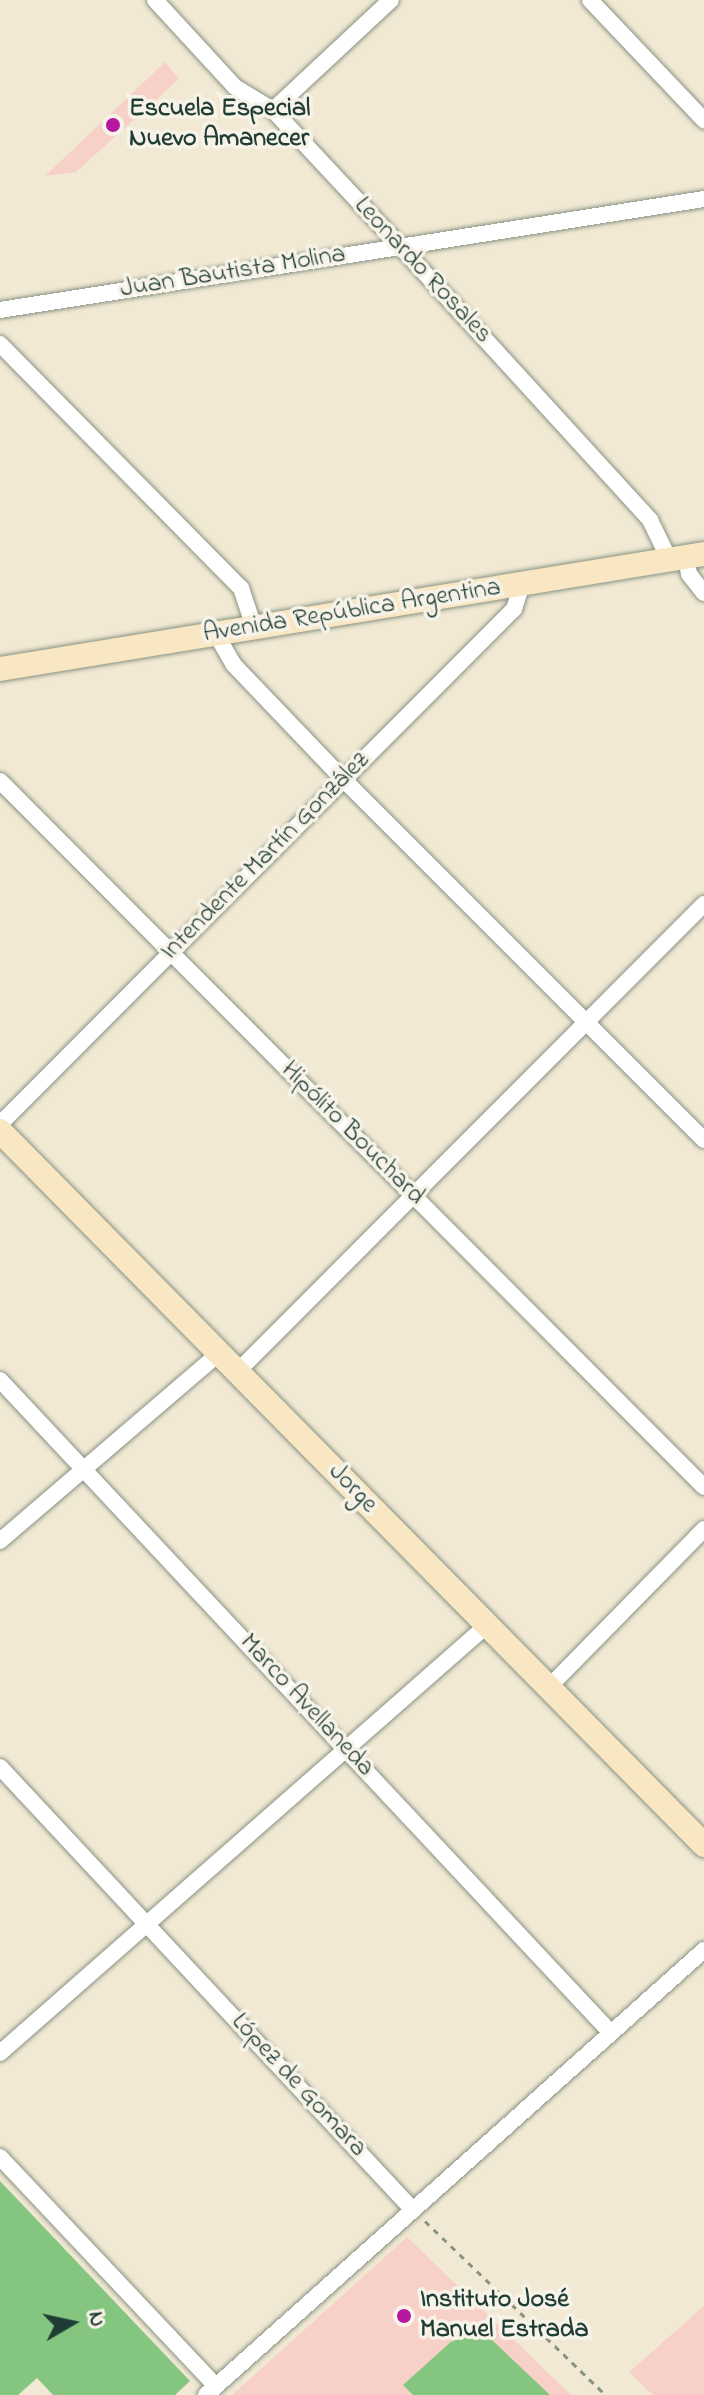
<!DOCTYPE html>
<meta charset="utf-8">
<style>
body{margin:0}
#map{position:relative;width:704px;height:2395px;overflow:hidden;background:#f1e9d3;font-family:"Indie Flower",sans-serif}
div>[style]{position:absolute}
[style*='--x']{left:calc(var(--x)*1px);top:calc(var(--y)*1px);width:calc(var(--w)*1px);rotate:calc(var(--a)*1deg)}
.built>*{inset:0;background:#f7d1c7}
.green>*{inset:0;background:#84c67f}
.path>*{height:3px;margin-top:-1.5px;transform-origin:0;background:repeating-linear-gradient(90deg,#889384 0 6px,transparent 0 12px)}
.roads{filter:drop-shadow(0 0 2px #889384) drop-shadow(0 0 2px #889384)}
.street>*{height:16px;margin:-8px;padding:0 8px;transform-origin:8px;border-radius:8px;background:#fff}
.secondary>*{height:24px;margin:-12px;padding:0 12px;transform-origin:12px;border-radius:12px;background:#f9e7c3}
.dots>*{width:22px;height:22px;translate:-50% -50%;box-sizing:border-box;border:4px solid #f7f3e8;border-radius:50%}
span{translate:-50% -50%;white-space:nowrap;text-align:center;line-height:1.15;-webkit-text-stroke:7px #f7f3e8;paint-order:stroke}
.poi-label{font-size:26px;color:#1f3d34;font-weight:700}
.left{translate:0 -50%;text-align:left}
.street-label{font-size:26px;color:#1f3d34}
.north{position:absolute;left:32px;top:2283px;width:80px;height:80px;-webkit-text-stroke:6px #f7f3e8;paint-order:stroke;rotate:81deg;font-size:22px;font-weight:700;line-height:32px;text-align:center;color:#1f3d34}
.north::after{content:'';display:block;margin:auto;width:28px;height:36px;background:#1f3d34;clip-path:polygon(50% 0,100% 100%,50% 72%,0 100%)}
</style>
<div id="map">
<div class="built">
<div style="clip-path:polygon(165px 62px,179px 79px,76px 172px,45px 176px)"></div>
<div style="clip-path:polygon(407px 2237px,571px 2395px,232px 2395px)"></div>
<div style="clip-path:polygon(704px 2306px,704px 2395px,653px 2395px,629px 2372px)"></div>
</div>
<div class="green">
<div style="clip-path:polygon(0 2181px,190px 2381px,175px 2395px,53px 2395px,37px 2378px,18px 2395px,0 2395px)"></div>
<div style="clip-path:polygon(473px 2322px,550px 2395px,413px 2395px,403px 2385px)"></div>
</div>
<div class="path">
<div style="--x:425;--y:2221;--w:251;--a:43.9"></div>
</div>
<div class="roads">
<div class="street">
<div style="--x:155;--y:0;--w:118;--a:47.4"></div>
<div style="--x:235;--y:87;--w:44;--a:31.2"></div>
<div style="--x:273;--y:110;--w:186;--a:47"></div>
<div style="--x:400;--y:246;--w:371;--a:47.6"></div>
<div style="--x:650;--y:520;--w:43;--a:64"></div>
<div style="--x:590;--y:0;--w:166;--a:46.5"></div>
<div style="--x:273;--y:110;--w:161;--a:-43"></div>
<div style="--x:0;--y:310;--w:713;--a:-8.96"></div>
<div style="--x:0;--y:344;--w:343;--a:45.4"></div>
<div style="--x:241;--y:588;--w:41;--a:71.6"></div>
<div style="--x:686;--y:557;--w:17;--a:80"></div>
<div style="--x:689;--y:574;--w:24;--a:52"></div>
<div style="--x:216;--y:634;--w:34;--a:60"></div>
<div style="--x:233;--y:664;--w:161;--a:46.3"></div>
<div style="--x:344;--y:780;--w:509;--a:45"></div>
<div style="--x:0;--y:781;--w:997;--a:45.08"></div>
<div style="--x:0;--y:1124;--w:728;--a:-45.06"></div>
<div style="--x:514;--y:609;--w:26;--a:-72"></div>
<div style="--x:237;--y:1372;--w:661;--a:-45.06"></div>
<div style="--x:0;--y:1380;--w:894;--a:46.9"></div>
<div style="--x:0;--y:1541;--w:287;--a:-40.6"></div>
<div style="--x:548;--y:1688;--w:223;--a:-45.5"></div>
<div style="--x:0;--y:1767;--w:606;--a:47.01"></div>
<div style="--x:0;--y:2053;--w:647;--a:-41.3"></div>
<div style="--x:0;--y:2157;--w:315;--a:46.7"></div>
<div style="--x:206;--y:2395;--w:668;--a:-41.78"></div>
</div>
<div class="secondary">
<div style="--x:0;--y:669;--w:713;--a:-9.28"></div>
<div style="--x:0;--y:1131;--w:1003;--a:45.4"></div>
</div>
</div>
<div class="dots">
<div style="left:113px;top:125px;background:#b5179e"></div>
<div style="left:404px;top:2316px;background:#b5179e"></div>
</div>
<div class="poi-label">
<span class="left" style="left:129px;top:125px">Escuela Especial<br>Nuevo Amanecer</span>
<span class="left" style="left:420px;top:2316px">Instituto José<br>Manuel Estrada</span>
</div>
<div class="street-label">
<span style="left:422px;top:271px;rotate:47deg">Leonardo Rosales</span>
<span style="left:233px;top:273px;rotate:-9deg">Juan Bautista Molina</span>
<span style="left:352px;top:612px;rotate:-9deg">Avenida República Argentina</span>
<span style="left:266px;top:857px;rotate:-45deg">Intendente Martín González</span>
<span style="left:352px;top:1134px;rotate:45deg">Hipólito Bouchard</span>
<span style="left:352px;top:1489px;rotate:46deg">Jorge</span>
<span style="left:306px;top:1706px;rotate:47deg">Marco Avellaneda</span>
<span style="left:298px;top:2086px;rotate:47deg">López de Gomara</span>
</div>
<div class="north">N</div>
</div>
